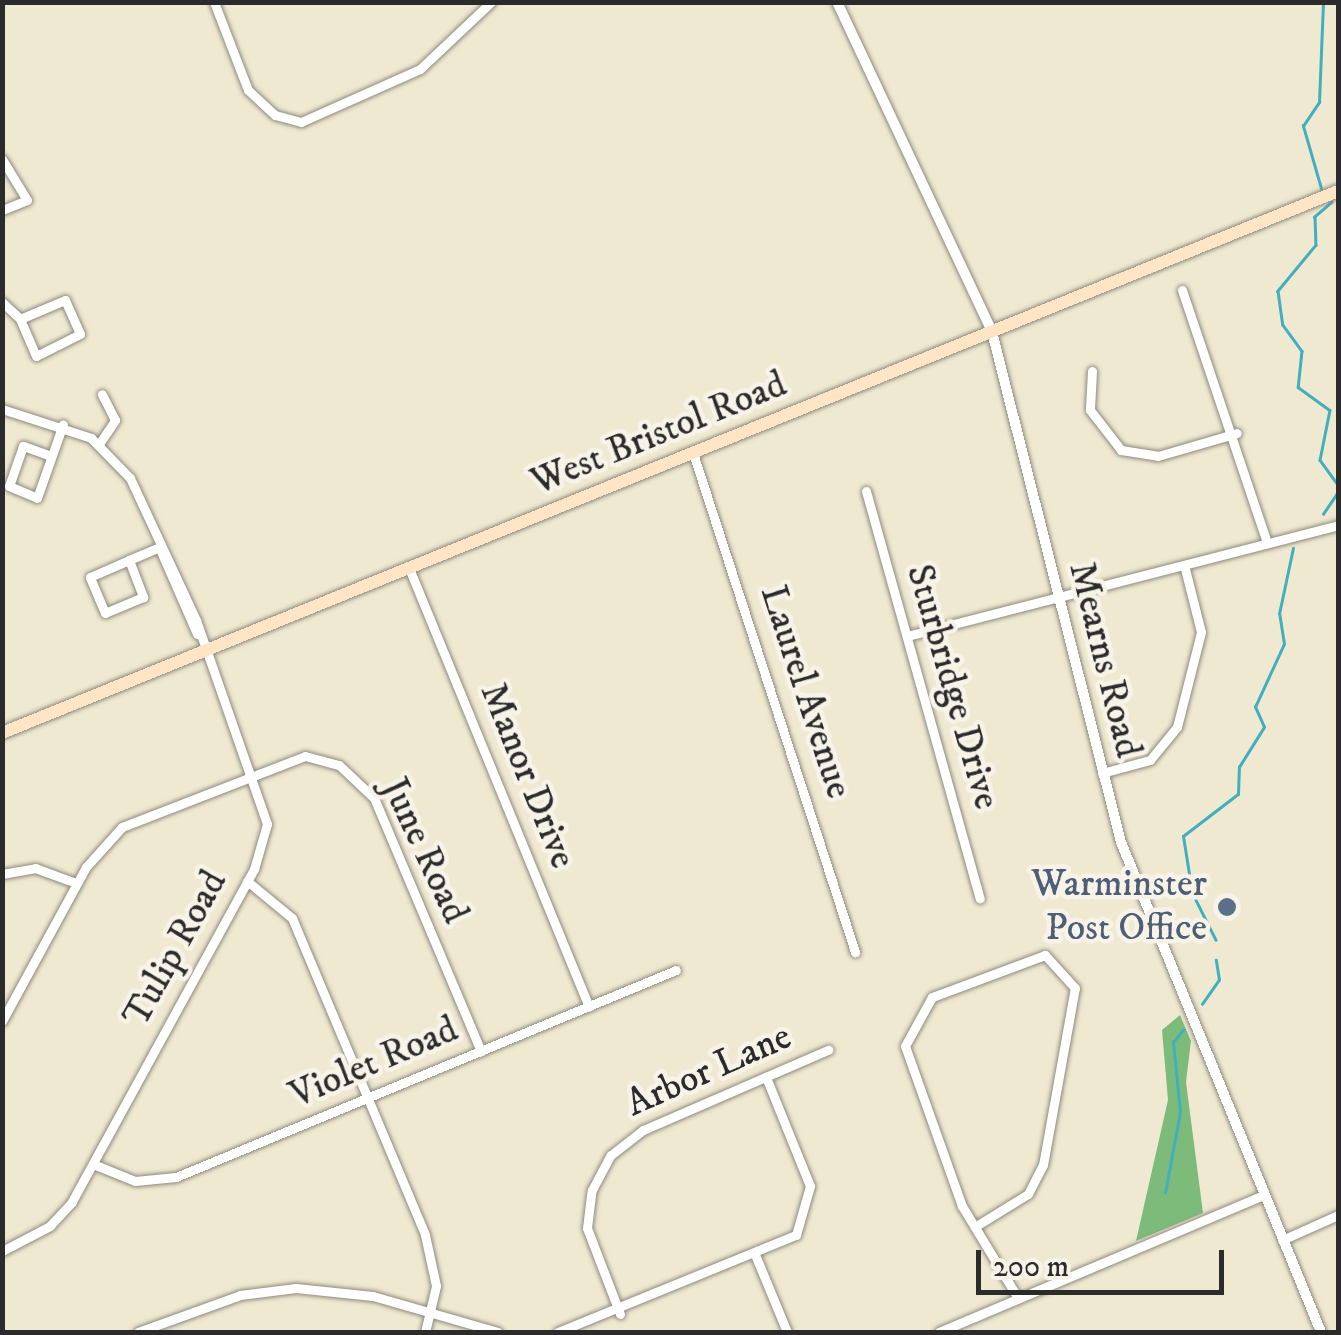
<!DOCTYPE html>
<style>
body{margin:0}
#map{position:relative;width:1341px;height:1335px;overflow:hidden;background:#f0e9d1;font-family:"IM FELL DW Pica",serif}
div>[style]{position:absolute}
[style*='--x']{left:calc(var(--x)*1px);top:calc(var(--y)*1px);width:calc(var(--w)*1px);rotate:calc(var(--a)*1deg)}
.forest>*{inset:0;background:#7dbb7b}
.stream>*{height:2.5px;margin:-1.25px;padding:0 1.25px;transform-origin:1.25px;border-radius:1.25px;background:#41afbe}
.roads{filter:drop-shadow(0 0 2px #8e8a7e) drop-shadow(0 0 2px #8e8a7e)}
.minor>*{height:9px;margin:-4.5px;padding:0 4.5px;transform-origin:4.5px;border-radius:4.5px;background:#fff}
.tertiary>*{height:10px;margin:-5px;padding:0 5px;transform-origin:5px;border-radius:5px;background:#fff}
.secondary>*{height:12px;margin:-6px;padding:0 6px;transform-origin:6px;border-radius:6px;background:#fde5c5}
.dots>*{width:28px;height:28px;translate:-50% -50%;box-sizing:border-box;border:5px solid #f7f3e8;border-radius:50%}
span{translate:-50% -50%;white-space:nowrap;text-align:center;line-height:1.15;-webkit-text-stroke:9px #f7f3e8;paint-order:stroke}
.street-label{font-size:38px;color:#2b2b2b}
.service-label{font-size:38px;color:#4e5e75}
.right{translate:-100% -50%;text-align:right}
.frame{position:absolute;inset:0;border:5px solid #2b2b2b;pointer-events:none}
.scale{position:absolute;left:976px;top:1250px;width:248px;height:45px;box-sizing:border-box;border:5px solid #2b2b2b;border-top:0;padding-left:12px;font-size:30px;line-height:35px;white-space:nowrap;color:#2b2b2b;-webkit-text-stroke:8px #f7f3e8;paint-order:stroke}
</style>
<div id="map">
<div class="forest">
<div style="clip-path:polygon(1180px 1015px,1191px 1041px,1186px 1082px,1203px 1213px,1136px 1241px,1168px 1100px,1162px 1030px)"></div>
</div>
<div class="stream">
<div style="--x:1322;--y:192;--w:69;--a:-106.1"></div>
<div style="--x:1303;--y:126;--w:29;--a:-56"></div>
<div style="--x:1319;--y:102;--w:100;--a:-87.7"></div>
<div style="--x:1332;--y:202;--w:23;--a:139"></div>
<div style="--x:1315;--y:217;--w:28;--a:88"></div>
<div style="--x:1316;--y:245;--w:60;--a:129.6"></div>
<div style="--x:1278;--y:291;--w:34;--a:82"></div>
<div style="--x:1283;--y:325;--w:32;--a:54"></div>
<div style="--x:1302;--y:351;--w:36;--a:96"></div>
<div style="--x:1298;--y:387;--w:39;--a:36"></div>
<div style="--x:1330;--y:410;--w:51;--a:101.3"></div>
<div style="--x:1320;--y:460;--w:31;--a:54"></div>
<div style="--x:1323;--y:514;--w:27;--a:-56"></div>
<div style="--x:1189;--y:874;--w:38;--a:-99"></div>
<div style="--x:1183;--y:836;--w:69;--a:-37.4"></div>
<div style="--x:1238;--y:794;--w:27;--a:-88"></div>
<div style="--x:1239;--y:767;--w:47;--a:-58"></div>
<div style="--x:1264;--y:727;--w:22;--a:-114"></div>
<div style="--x:1255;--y:707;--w:69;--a:-65.3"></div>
<div style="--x:1284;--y:644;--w:30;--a:-99"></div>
<div style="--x:1279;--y:614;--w:67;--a:-78"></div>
<div style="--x:1193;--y:894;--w:51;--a:63.4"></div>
<div style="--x:1202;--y:1004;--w:29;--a:-55"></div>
<div style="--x:1219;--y:980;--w:20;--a:-99"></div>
<div style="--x:1165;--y:1193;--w:82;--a:-79.5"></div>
<div style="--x:1180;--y:1112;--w:70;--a:-95.7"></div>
<div style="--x:1173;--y:1042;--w:16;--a:-50"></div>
</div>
<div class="roads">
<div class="minor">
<div style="--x:214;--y:2;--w:94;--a:68.9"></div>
<div style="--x:248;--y:90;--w:37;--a:43"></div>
<div style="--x:275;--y:115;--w:27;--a:15"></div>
<div style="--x:301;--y:122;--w:130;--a:-24"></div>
<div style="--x:420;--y:69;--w:98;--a:-43.3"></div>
<div style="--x:2;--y:159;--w:48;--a:58.6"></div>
<div style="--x:27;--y:200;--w:27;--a:158"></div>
<div style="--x:1182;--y:290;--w:267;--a:71.4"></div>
<div style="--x:65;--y:300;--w:37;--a:66"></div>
<div style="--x:80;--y:334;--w:49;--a:153.4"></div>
<div style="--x:36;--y:356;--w:40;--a:-113.4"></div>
<div style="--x:20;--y:319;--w:49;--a:-22.9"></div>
<div style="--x:2;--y:302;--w:25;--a:43"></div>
<div style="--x:1092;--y:371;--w:39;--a:93"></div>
<div style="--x:1090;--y:410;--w:51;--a:52.2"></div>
<div style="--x:1121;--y:450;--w:37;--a:9"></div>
<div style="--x:1158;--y:456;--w:82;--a:-16.2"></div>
<div style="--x:2;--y:409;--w:94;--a:18"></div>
<div style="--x:91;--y:438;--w:56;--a:45.7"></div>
<div style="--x:130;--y:478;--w:157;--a:65.1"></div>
<div style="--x:196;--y:620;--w:216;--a:70.8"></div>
<div style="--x:267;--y:824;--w:47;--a:106.1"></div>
<div style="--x:254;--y:869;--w:379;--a:118.7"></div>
<div style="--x:72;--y:1202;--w:33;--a:133"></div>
<div style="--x:50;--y:1226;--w:54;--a:152.5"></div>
<div style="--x:99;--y:444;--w:29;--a:-56"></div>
<div style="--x:115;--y:420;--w:29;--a:-117"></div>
<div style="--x:693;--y:453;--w:525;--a:72.01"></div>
<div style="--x:51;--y:456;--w:30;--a:-160"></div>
<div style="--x:23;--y:446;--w:42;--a:109.3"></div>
<div style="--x:9;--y:486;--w:30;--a:23"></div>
<div style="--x:37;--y:498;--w:78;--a:-70.6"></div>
<div style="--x:866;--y:491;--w:423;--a:74.4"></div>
<div style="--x:159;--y:547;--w:95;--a:66.4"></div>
<div style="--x:129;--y:560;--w:40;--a:69"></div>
<div style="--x:143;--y:597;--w:41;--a:157.2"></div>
<div style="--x:105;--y:613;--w:39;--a:-113"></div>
<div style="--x:90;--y:577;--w:43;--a:-23.6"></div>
<div style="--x:129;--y:560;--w:33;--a:-23"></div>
<div style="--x:409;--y:568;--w:474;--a:67.7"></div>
<div style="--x:907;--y:636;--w:445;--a:-14.4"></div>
<div style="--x:1102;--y:773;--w:50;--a:-15.2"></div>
<div style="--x:1150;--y:760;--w:43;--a:-50.7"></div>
<div style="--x:1177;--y:727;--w:98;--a:-75.8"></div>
<div style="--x:1201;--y:632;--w:69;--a:-104.2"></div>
<div style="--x:2;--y:874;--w:34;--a:-10"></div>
<div style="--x:35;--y:868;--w:44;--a:20.1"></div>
<div style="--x:247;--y:881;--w:58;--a:39.4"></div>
<div style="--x:292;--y:918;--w:344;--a:67.2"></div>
<div style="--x:425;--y:1235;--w:52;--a:77.8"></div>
<div style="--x:436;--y:1286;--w:47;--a:103.4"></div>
<div style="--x:2;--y:1021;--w:175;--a:-61.4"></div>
<div style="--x:86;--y:867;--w:54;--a:-48"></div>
<div style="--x:122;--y:827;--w:196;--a:-21.2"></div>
<div style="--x:305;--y:756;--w:35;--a:15"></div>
<div style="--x:339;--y:765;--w:48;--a:43.3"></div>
<div style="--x:374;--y:798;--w:275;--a:67.1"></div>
<div style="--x:93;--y:1164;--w:45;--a:22"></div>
<div style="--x:135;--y:1181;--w:41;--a:-5.6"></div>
<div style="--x:176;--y:1177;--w:541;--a:-22.49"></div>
<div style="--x:976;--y:1226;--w:61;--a:-31.6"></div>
<div style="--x:1028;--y:1194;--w:33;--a:-63"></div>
<div style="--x:1043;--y:1165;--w:180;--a:-79.8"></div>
<div style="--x:1075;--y:988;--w:45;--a:-132.3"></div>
<div style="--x:1045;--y:955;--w:121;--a:159.6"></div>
<div style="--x:932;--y:997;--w:56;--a:118.9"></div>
<div style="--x:905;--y:1046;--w:170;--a:70.4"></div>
<div style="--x:962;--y:1206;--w:108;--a:58.7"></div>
<div style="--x:1282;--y:1240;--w:61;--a:-24.1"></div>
<div style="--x:756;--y:1257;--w:81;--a:67.5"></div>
<div style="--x:620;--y:1314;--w:92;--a:-111"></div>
<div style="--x:587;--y:1228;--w:38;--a:-83"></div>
<div style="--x:592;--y:1190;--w:40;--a:-62"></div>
<div style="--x:611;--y:1155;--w:41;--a:-38"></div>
<div style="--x:643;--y:1130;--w:202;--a:-23.4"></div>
<div style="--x:138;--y:1332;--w:109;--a:-19.9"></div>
<div style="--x:240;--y:1295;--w:56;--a:-7.1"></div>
<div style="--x:296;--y:1288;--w:77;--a:5.9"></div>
<div style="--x:373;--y:1296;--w:130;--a:16.1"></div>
<div style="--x:558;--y:1332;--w:257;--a:-22.2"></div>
<div style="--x:796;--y:1235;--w:51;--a:-74.1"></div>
<div style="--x:810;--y:1186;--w:118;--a:-112"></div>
<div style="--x:939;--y:1332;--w:352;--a:-22.9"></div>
</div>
<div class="tertiary">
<div style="--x:837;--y:2;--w:365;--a:64.8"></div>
<div style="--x:992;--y:332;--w:526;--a:75.81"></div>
<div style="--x:1121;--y:842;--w:529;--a:67.8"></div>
</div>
<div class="secondary">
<div style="--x:2;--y:733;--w:1442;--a:-22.08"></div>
</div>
</div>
<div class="dots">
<div style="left:1227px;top:907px;background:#5c6f8a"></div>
</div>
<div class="street-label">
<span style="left:659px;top:434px;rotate:-22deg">West Bristol Road</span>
<span style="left:1104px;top:660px;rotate:76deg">Mearns Road</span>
<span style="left:952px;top:687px;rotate:74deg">Sturbridge Drive</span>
<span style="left:805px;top:692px;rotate:72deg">Laurel Avenue</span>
<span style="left:527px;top:776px;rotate:68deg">Manor Drive</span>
<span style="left:424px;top:851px;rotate:65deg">June Road</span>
<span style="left:176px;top:949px;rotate:-61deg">Tulip Road</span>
<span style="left:374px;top:1063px;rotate:-23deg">Violet Road</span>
<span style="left:709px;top:1071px;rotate:-24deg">Arbor Lane</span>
</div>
<div class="service-label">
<span class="right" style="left:1207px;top:907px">Warminster<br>Post Office</span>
</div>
<div class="frame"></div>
<div class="scale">200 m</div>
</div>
